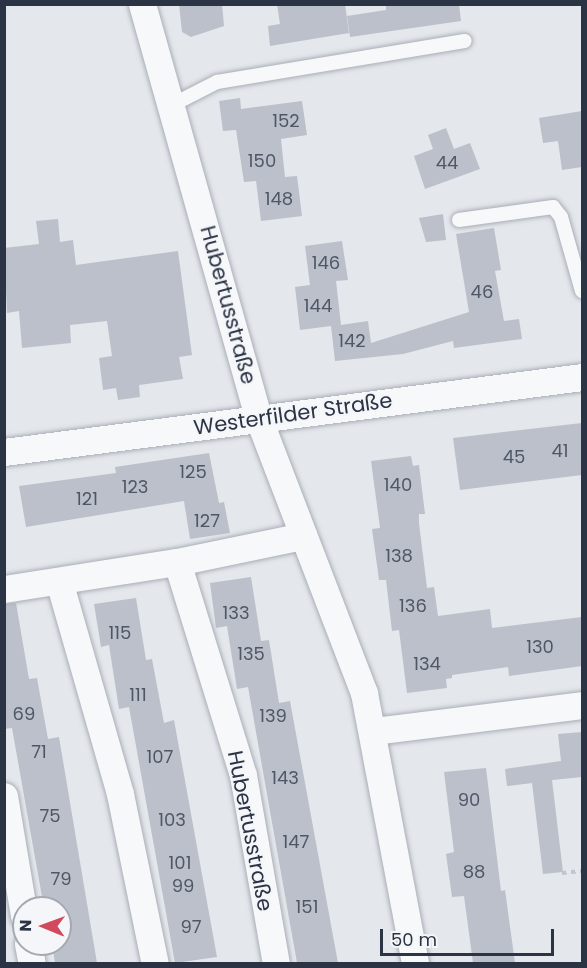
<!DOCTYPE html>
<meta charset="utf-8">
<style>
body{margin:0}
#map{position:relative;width:587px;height:968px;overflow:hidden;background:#e4e7ec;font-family:Poppins,sans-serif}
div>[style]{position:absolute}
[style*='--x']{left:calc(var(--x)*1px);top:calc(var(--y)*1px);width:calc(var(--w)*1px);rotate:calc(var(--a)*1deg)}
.building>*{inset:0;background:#bbc0ca}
.path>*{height:4px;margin-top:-2px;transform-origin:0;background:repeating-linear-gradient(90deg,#c2c5cb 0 4.5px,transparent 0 9px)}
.roads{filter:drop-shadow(0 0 2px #a9aeb7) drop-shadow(0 0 2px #a9aeb7)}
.lane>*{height:14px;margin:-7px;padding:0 7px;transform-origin:7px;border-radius:7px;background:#f7f8fa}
.street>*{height:27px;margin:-13.5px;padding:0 13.5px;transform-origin:13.5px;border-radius:13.5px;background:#f7f8fa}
span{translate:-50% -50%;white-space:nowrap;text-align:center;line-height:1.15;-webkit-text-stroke:4.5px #f4f6f9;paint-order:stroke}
.number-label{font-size:18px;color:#4f5766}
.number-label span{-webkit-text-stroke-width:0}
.street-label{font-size:21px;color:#2b3445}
.frame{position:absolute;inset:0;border:6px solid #2b3445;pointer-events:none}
.north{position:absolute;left:12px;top:896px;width:60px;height:60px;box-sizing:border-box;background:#f4f6f9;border:2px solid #a4a8b1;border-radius:50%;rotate:271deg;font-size:16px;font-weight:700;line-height:24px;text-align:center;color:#2b3445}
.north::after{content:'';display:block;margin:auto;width:21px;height:27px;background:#d1495b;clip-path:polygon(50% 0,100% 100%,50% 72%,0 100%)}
.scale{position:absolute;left:380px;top:929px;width:174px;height:27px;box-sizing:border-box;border:3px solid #2b3445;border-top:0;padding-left:8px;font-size:18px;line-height:21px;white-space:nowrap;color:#2b3445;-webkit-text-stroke:4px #f4f6f9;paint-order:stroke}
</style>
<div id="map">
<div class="building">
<div style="clip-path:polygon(179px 4px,222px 4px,224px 26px,191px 37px,182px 32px)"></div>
<div style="clip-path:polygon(277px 4px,345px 4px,349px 33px,270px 46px,268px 26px,280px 24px)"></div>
<div style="clip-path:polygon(386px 4px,459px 4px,461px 21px,350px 37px,347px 16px,386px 10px)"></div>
<div style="clip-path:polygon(240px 98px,241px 109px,302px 101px,307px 135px,281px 139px,285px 177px,297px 176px,302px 216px,261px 221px,256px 181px,244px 182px,236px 130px,223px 131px,219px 101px)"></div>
<div style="clip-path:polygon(582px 111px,582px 167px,562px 170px,558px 141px,543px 143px,539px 118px)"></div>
<div style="clip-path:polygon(446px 128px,454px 149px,470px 143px,480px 169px,425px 189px,414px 156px,433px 149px,428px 135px)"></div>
<div style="clip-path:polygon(443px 214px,446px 240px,426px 242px,419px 218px)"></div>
<div style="clip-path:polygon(58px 219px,60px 242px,73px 240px,76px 265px,178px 251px,192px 355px,179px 357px,183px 379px,139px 385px,140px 397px,118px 400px,116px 388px,103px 390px,99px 358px,112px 356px,107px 321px,70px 325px,71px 343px,22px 348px,19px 311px,7px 313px,4px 248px,39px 244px,36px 221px)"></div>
<div style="clip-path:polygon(494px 228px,501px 270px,495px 271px,504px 321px,519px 319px,522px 339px,454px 348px,453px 341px,403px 354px,335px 361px,331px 326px,300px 330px,295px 287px,310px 285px,305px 246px,342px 241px,348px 280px,336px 281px,341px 325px,368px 321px,371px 343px,469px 312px,456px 234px)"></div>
<div style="clip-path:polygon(582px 423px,582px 475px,460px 490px,453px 438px)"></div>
<div style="clip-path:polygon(209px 453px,219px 503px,224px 502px,230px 533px,190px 539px,184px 501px,26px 527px,19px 486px,116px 473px,115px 467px)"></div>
<div style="clip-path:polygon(411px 456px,413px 466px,419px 465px,425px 514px,419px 514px,419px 523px,427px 588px,434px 587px,438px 616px,490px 609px,492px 628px,582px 617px,582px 666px,509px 676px,508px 667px,452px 675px,452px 678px,446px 679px,447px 688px,407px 693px,399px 630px,392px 631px,386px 580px,379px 580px,372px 529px,380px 528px,371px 461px)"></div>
<div style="clip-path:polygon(251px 577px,261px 641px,269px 640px,279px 703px,290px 701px,338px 963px,297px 963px,248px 687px,237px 689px,227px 626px,216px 628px,210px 583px)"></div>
<div style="clip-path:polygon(136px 598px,146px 660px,152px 659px,164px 723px,174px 720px,217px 957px,175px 963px,129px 707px,119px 709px,109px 645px,101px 647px,94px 604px)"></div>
<div style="clip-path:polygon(16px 603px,29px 679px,37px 678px,48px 739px,59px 737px,97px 963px,55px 963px,52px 944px,60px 944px,60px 908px,44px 908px,12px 728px,4px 729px,4px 604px)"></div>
<div style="clip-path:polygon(582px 732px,582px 777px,552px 780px,563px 872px,543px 874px,532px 783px,507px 786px,505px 769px,561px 761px,558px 734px)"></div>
<div style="clip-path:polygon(486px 768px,501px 891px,505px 890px,515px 963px,473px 963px,464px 896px,452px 897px,446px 854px,454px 852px,444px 772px)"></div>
</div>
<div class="path">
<div style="--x:562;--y:873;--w:20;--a:-6"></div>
</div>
<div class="roads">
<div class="lane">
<div style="--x:172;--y:105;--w:51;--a:-27.1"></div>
<div style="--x:217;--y:82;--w:251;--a:-9.4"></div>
<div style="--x:459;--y:220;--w:95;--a:-7.9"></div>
<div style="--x:553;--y:207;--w:13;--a:51"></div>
<div style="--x:561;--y:217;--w:77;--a:74.2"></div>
</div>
<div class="street">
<div style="--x:142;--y:4;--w:429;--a:74.3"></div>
<div style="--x:258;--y:417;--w:296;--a:69"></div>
<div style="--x:364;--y:693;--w:276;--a:79.3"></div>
<div style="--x:4;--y:452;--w:583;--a:-7.39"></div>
<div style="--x:177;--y:562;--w:223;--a:72.8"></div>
<div style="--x:243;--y:775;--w:192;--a:80.1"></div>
<div style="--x:59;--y:581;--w:222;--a:74"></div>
<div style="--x:120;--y:794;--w:174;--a:78.4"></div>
<div style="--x:4;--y:589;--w:175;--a:-8.9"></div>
<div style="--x:177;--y:562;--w:129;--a:-11.7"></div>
<div style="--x:374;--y:731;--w:210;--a:-7.1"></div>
<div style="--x:4;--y:796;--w:122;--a:80.5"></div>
<div style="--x:28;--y:944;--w:20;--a:79"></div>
</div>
</div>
<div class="number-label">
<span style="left:286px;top:121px">152</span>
<span style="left:262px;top:161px">150</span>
<span style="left:447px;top:163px">44</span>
<span style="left:279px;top:199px">148</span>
<span style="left:326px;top:263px">146</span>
<span style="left:482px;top:292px">46</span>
<span style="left:318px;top:306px">144</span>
<span style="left:352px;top:341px">142</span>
<span style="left:560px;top:451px">41</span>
<span style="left:514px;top:457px">45</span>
<span style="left:193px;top:472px">125</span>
<span style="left:398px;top:485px">140</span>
<span style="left:135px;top:487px">123</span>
<span style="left:87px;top:499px">121</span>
<span style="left:207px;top:521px">127</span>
<span style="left:399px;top:556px">138</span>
<span style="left:413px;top:606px">136</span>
<span style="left:236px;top:613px">133</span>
<span style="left:120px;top:633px">115</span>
<span style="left:540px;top:647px">130</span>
<span style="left:251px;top:654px">135</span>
<span style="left:427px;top:664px">134</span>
<span style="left:138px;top:695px">111</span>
<span style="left:24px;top:714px">69</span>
<span style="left:273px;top:716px">139</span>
<span style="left:39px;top:752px">71</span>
<span style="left:160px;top:757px">107</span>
<span style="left:285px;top:778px">143</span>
<span style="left:469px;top:800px">90</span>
<span style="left:50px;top:816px">75</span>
<span style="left:172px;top:820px">103</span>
<span style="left:296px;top:842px">147</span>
<span style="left:180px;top:863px">101</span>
<span style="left:474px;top:872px">88</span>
<span style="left:61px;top:879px">79</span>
<span style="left:183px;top:886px">99</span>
<span style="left:307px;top:907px">151</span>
<span style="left:191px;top:927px">97</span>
</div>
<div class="street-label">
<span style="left:228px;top:305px;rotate:75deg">Hubertusstraße</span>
<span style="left:293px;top:414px;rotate:-8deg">Westerfilder Straße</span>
<span style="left:250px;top:831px;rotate:79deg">Hubertusstraße</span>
</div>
<div class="frame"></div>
<div class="north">N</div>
<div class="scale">50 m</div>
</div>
